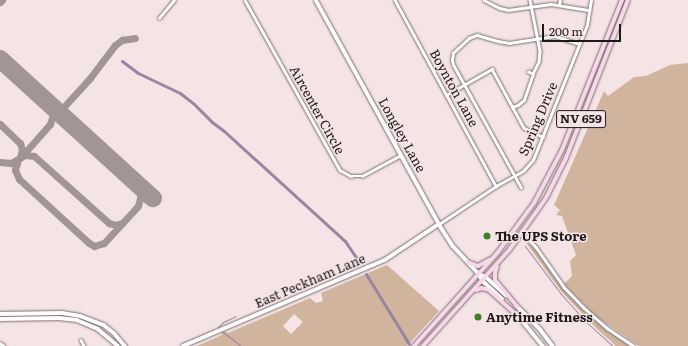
<!DOCTYPE html>
<style>
body{margin:0}
#map{position:relative;width:688px;height:346px;overflow:hidden;background:#f5e4e6;font-family:Literata,serif}
div>[style]{position:absolute}
[style*='--x']{left:calc(var(--x)*1px);top:calc(var(--y)*1px);width:calc(var(--w)*1px);rotate:calc(var(--a)*1deg)}
.green>*{inset:0;background:#d0b49e}
.stream>*{height:1px;margin:-0.5px;padding:0 0.5px;transform-origin:0.5px;border-radius:0.5px;background:#9a85a0}
.canal>*{height:3px;margin:-1.5px;padding:0 1.5px;transform-origin:1.5px;border-radius:1.5px;background:#9a85a0}
.taxiway>*{height:7px;margin:-3.5px;padding:0 3.5px;transform-origin:3.5px;border-radius:3.5px;background:#a29596}
.runway>*{height:18px;margin:-9px;padding:0 9px;transform-origin:9px;border-radius:9px;background:#a29596}
.roads{filter:drop-shadow(0 0 1px #7d6e70) drop-shadow(0 0 1px #7d6e70)}
.street>*{height:2.5px;margin:-1.25px;padding:0 1.25px;transform-origin:1.25px;border-radius:1.25px;background:#fff}
.secondary>*{height:3.5px;margin:-1.75px;padding:0 1.75px;transform-origin:1.75px;border-radius:1.75px;background:#fff}
.primary>*{height:4px;margin:-2px;padding:0 2px;transform-origin:2px;border-radius:2px;background:#f7d7e9}
.dots>*{width:11px;height:11px;translate:-50% -50%;box-sizing:border-box;border:2px solid #f5e4e6;border-radius:50%}
span{translate:-50% -50%;white-space:nowrap;text-align:center;line-height:1.15;-webkit-text-stroke:3px #f5e4e6;paint-order:stroke}
.shield-label span{padding:1px 3px;background:#f5e4e6;border:1px solid;border-radius:3px;-webkit-text-stroke-width:0}
.shield-label{font-size:12px;color:#1e1819;font-weight:700}
.street-label{font-size:13px;color:#1e1819}
.poi-label{font-size:13px;color:#1e1819;font-weight:700}
.left{translate:0 -50%;text-align:left}
.scale{position:absolute;left:542px;top:24px;width:79px;height:18px;box-sizing:border-box;border:2px solid #1e1819;border-top:0;padding-left:5px;font-size:12px;line-height:14px;white-space:nowrap;color:#1e1819;-webkit-text-stroke:3px #f5e4e6;paint-order:stroke}
</style>
<div id="map">
<div class="green">
<div style="clip-path:polygon(688px 63px,688px 346px,639px 346px,595px 316px,564px 284px,572px 276px,570px 261px,576px 255px,562px 216px,556px 215px,560px 210px,554px 205px,604px 91px,608px 96px,634px 77px,646px 76px,670px 65px)"></div>
<div style="clip-path:polygon(525px 241px,535px 249px,557px 280px,581px 307px,602px 326px,632px 346px,616px 346px,597px 329px,561px 291px)"></div>
<div style="clip-path:polygon(evenodd,387px 265px,439px 311px,407px 346px,197px 346px,222px 335px,221px 333px,224px 331px,228px 333px,310px 298px,316px 303px,323px 301px,321px 293px,387px 265px,294px 314px,303px 322px,291px 334px,283px 326px,294px 314px)"></div>
</div>
<div class="stream">
<div style="--x:525;--y:246;--w:60;--a:53.1"></div>
<div style="--x:561;--y:294;--w:36;--a:48"></div>
<div style="--x:585;--y:321;--w:38;--a:42"></div>
<div style="--x:301;--y:288;--w:50;--a:-22.4"></div>
<div style="--x:347;--y:269;--w:15;--a:-42"></div>
<div style="--x:218;--y:327;--w:7;--a:-45"></div>
<div style="--x:223;--y:322;--w:14;--a:-25"></div>
<div style="--x:223;--y:332;--w:23;--a:38"></div>
</div>
<div class="canal">
<div style="--x:122;--y:61;--w:20;--a:37"></div>
<div style="--x:138;--y:73;--w:47;--a:25.5"></div>
<div style="--x:180;--y:93;--w:16;--a:38"></div>
<div style="--x:193;--y:103;--w:27;--a:45"></div>
<div style="--x:212;--y:122;--w:15;--a:37"></div>
<div style="--x:224;--y:131;--w:164;--a:42.3"></div>
<div style="--x:345;--y:241;--w:25;--a:56"></div>
<div style="--x:366;--y:274;--w:82;--a:58.4"></div>
</div>
<div class="taxiway">
<div style="--x:0;--y:2;--w:3;--a:-45"></div>
<div style="--x:59;--y:112;--w:46;--a:-47.6"></div>
<div style="--x:90;--y:78;--w:41;--a:-52.9"></div>
<div style="--x:115;--y:45;--w:9;--a:-36"></div>
<div style="--x:122;--y:40;--w:13;--a:-9"></div>
<div style="--x:0;--y:124;--w:28;--a:44"></div>
<div style="--x:20;--y:143;--w:7;--a:74"></div>
<div style="--x:22;--y:150;--w:7;--a:106"></div>
<div style="--x:21;--y:157;--w:44;--a:-48.7"></div>
<div style="--x:50;--y:124;--w:10;--a:-73"></div>
<div style="--x:53;--y:114;--w:10;--a:-107"></div>
<div style="--x:18;--y:160;--w:10;--a:107"></div>
<div style="--x:15;--y:170;--w:10;--a:66"></div>
<div style="--x:19;--y:179;--w:95;--a:42.4"></div>
<div style="--x:89;--y:243;--w:6;--a:31"></div>
<div style="--x:94;--y:246;--w:10;--a:-17"></div>
<div style="--x:104;--y:243;--w:50;--a:-47.4"></div>
<div style="--x:138;--y:206;--w:12;--a:-76"></div>
<div style="--x:141;--y:194;--w:13;--a:-117"></div>
<div style="--x:0;--y:162;--w:11;--a:5"></div>
<div style="--x:11;--y:163;--w:16;--a:-30"></div>
<div style="--x:25;--y:155;--w:9;--a:6"></div>
<div style="--x:34;--y:156;--w:101;--a:41.8"></div>
<div style="--x:109;--y:223;--w:7;--a:16"></div>
<div style="--x:116;--y:225;--w:6;--a:-18"></div>
</div>
<div class="runway">
<div style="--x:0;--y:59;--w:207;--a:42.3"></div>
</div>
<div class="roads">
<div class="street">
<div style="--x:245;--y:0;--w:195;--a:60.8"></div>
<div style="--x:340;--y:170;--w:13;--a:29"></div>
<div style="--x:351;--y:176;--w:11;--a:0"></div>
<div style="--x:362;--y:176;--w:44;--a:-28.3"></div>
<div style="--x:395;--y:0;--w:212;--a:61.5"></div>
<div style="--x:484;--y:0;--w:18;--a:27"></div>
<div style="--x:500;--y:8;--w:8;--a:14"></div>
<div style="--x:508;--y:10;--w:43;--a:-7.9"></div>
<div style="--x:551;--y:4;--w:39;--a:9"></div>
<div style="--x:530;--y:0;--w:52;--a:78.9"></div>
<div style="--x:540;--y:51;--w:11;--a:95"></div>
<div style="--x:539;--y:62;--w:13;--a:117"></div>
<div style="--x:559;--y:5;--w:5;--a:-79"></div>
<div style="--x:159;--y:18;--w:23;--a:-50"></div>
<div style="--x:446;--y:95;--w:53;--a:-29.5"></div>
<div style="--x:492;--y:69;--w:67;--a:61.5"></div>
<div style="--x:524;--y:128;--w:21;--a:25"></div>
<div style="--x:512;--y:107;--w:6;--a:-18"></div>
<div style="--x:518;--y:105;--w:8;--a:-40"></div>
<div style="--x:524;--y:100;--w:28;--a:-71"></div>
<div style="--x:533;--y:74;--w:5;--a:-158"></div>
<div style="--x:521;--y:188;--w:141;--a:-118.9"></div>
<div style="--x:453;--y:65;--w:5;--a:-101"></div>
<div style="--x:452;--y:60;--w:7;--a:-82"></div>
<div style="--x:453;--y:53;--w:22;--a:-43"></div>
<div style="--x:469;--y:38;--w:9;--a:-21"></div>
<div style="--x:477;--y:35;--w:22;--a:16"></div>
<div style="--x:498;--y:41;--w:11;--a:10"></div>
<div style="--x:509;--y:43;--w:47;--a:-8.7"></div>
<div style="--x:555;--y:36;--w:25;--a:18"></div>
<div style="--x:439;--y:224;--w:69;--a:-33.7"></div>
<div style="--x:496;--y:186;--w:31;--a:-29"></div>
<div style="--x:523;--y:171;--w:15;--a:-48"></div>
<div style="--x:533;--y:160;--w:145;--a:-68.2"></div>
<div style="--x:587;--y:25;--w:25;--a:-81"></div>
<div style="--x:523;--y:233;--w:19;--a:47"></div>
<div style="--x:536;--y:247;--w:49;--a:55"></div>
<div style="--x:564;--y:287;--w:28;--a:46"></div>
<div style="--x:583;--y:307;--w:32;--a:41"></div>
<div style="--x:607;--y:328;--w:32;--a:34"></div>
<div style="--x:81;--y:340;--w:7;--a:63"></div>
<div style="--x:0;--y:343;--w:5;--a:37"></div>
</div>
<div class="secondary">
<div style="--x:316;--y:0;--w:261;--a:61.2"></div>
<div style="--x:442;--y:229;--w:20;--a:57"></div>
<div style="--x:453;--y:246;--w:38;--a:47"></div>
<div style="--x:479;--y:274;--w:8;--a:60"></div>
<div style="--x:483;--y:281;--w:26;--a:43"></div>
<div style="--x:479;--y:274;--w:8;--a:23"></div>
<div style="--x:486;--y:277;--w:27;--a:42"></div>
<div style="--x:516;--y:305;--w:34;--a:45"></div>
<div style="--x:540;--y:329;--w:21;--a:53"></div>
<div style="--x:516;--y:313;--w:43;--a:50.7"></div>
<div style="--x:0;--y:314;--w:62;--a:-0.9"></div>
<div style="--x:62;--y:313;--w:18;--a:9"></div>
<div style="--x:80;--y:316;--w:26;--a:21"></div>
<div style="--x:104;--y:325;--w:14;--a:39"></div>
<div style="--x:115;--y:334;--w:16;--a:50"></div>
<div style="--x:0;--y:319;--w:59;--a:-1"></div>
<div style="--x:59;--y:318;--w:18;--a:6"></div>
<div style="--x:77;--y:320;--w:23;--a:23"></div>
<div style="--x:98;--y:329;--w:26;--a:40"></div>
<div style="--x:183;--y:346;--w:220;--a:-23.1"></div>
<div style="--x:385;--y:260;--w:65;--a:-33.7"></div>
</div>
<div class="primary">
<div style="--x:467;--y:262;--w:12;--a:20"></div>
<div style="--x:478;--y:266;--w:13;--a:-29"></div>
<div style="--x:497;--y:267;--w:5;--a:112"></div>
<div style="--x:495;--y:272;--w:8;--a:90"></div>
<div style="--x:495;--y:280;--w:35;--a:50"></div>
<div style="--x:476;--y:290;--w:6;--a:-18"></div>
<div style="--x:482;--y:288;--w:7;--a:16"></div>
<div style="--x:489;--y:290;--w:38;--a:42"></div>
<div style="--x:414;--y:346;--w:126;--a:-48.2"></div>
<div style="--x:498;--y:252;--w:61;--a:-53.7"></div>
<div style="--x:534;--y:203;--w:60;--a:-62.2"></div>
<div style="--x:562;--y:150;--w:162;--a:-68.2"></div>
<div style="--x:423;--y:346;--w:130;--a:-48.1"></div>
<div style="--x:510;--y:249;--w:62;--a:-54.8"></div>
<div style="--x:546;--y:198;--w:45;--a:-63.4"></div>
<div style="--x:566;--y:158;--w:170;--a:-68.6"></div>
</div>
</div>
<div class="dots">
<div style="left:487px;top:236px;background:#3e8022"></div>
<div style="left:478px;top:317px;background:#3e8022"></div>
</div>
<div class="shield-label">
<span style="left:581px;top:119px">NV 659</span>
</div>
<div class="street-label">
<span style="left:454px;top:88px;rotate:61deg">Boynton Lane</span>
<span style="left:317px;top:110px;rotate:61deg">Aircenter Circle</span>
<span style="left:538px;top:119px;rotate:-67deg">Spring Drive</span>
<span style="left:402px;top:135px;rotate:61deg">Longley Lane</span>
<span style="left:310px;top:281px;rotate:-23deg">East Peckham Lane</span>
</div>
<div class="poi-label">
<span class="left" style="left:495px;top:236px">The UPS Store</span>
<span class="left" style="left:486px;top:317px">Anytime Fitness</span>
</div>
<div class="scale">200 m</div>
</div>
